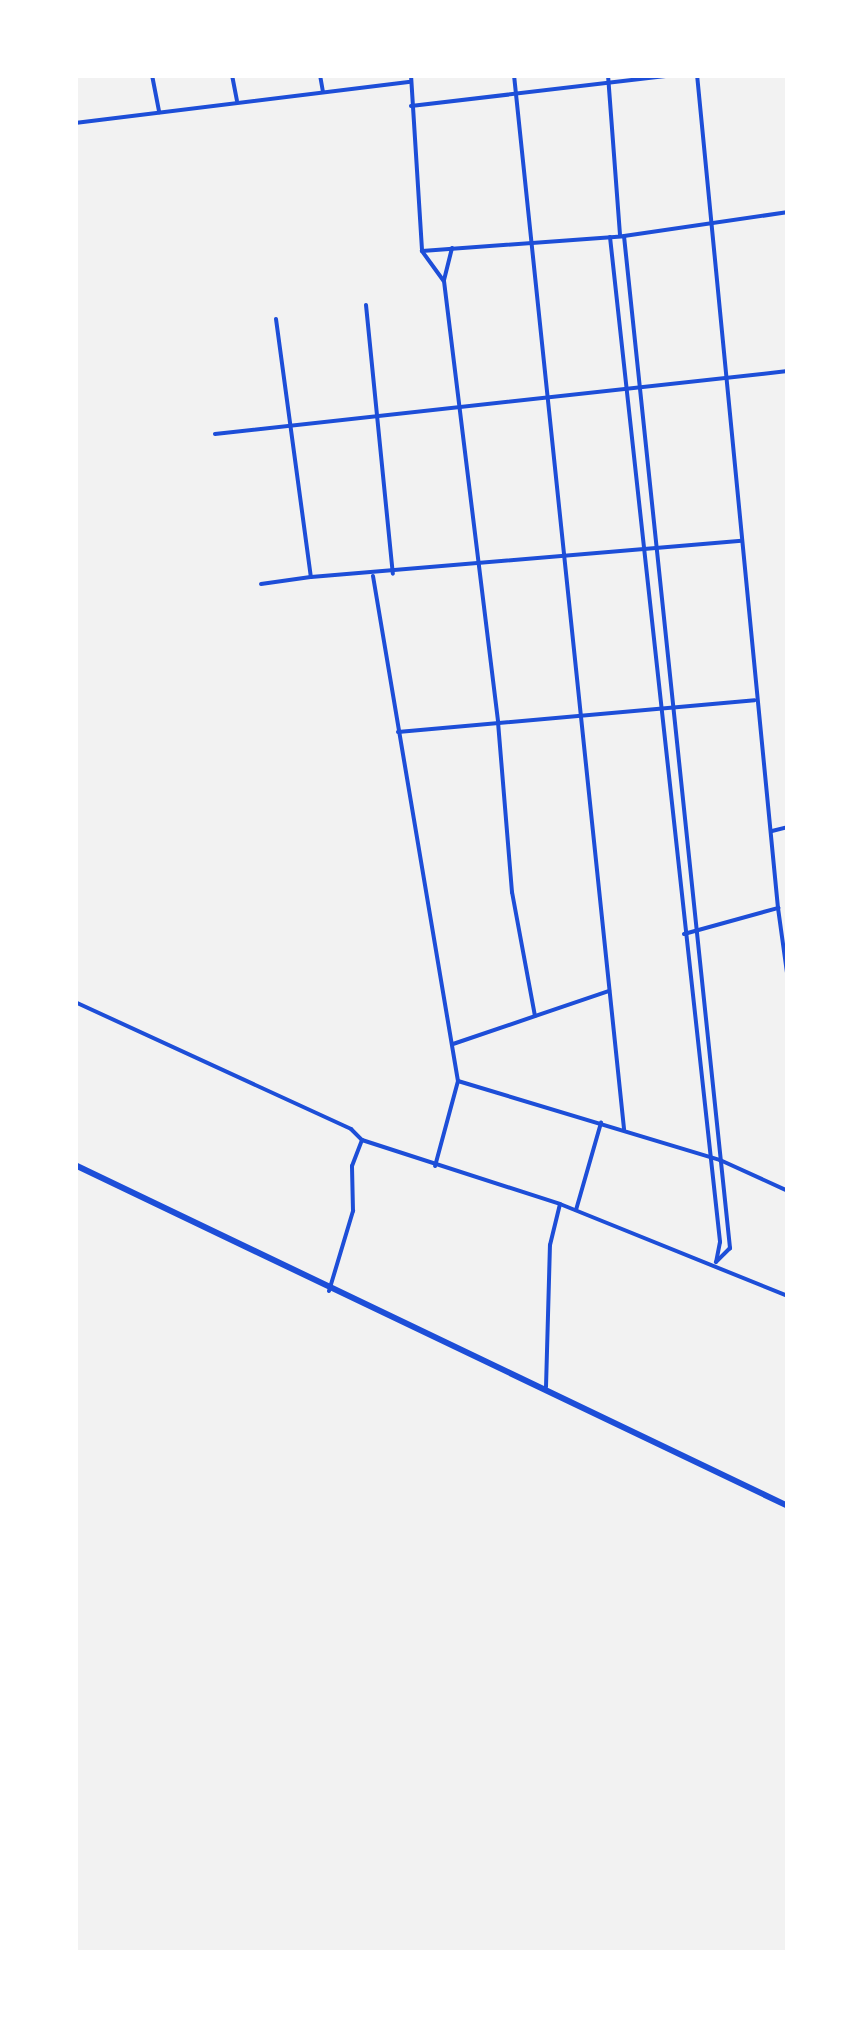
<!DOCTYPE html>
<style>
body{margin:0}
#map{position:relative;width:863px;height:2028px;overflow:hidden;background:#f2f2f2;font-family:Cabin,sans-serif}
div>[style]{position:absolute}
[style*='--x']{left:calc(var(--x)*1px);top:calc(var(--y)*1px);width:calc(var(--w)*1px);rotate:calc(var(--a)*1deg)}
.minor>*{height:4px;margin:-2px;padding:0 2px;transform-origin:2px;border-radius:2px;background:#1d4ed8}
.primary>*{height:6px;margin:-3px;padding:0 3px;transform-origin:3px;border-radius:3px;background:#1d4ed8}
span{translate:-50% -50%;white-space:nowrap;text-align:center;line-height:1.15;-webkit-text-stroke:10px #fff;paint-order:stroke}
.frame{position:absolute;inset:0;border:78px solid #fff;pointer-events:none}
</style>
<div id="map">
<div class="minor">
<div style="--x:152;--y:75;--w:38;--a:79"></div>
<div style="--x:232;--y:75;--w:26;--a:79"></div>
<div style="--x:320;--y:75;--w:17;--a:80"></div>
<div style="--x:411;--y:75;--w:175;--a:86.4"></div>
<div style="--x:514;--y:75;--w:1060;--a:84.04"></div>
<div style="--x:608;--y:75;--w:160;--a:85.7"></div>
<div style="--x:411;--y:106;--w:265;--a:-6.7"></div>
<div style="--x:75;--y:123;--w:338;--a:-7"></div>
<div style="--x:624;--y:236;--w:1018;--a:84.02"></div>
<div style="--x:730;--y:1248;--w:20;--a:135"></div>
<div style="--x:610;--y:237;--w:1011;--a:83.75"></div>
<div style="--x:720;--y:1242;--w:20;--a:101"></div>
<div style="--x:452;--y:248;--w:34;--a:104"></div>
<div style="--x:444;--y:281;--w:444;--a:83"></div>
<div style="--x:498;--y:722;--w:171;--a:85.3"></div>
<div style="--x:512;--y:892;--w:126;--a:79.5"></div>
<div style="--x:443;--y:280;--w:36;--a:-126"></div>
<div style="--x:422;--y:251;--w:203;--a:-4.2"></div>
<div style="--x:624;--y:236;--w:166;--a:-8.3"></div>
<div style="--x:366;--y:305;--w:270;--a:84.3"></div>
<div style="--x:276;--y:319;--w:260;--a:82.3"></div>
<div style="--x:311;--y:577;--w:432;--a:-4.8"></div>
<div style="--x:215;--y:434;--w:576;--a:-6.27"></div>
<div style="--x:373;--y:576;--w:512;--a:80.45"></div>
<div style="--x:458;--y:1081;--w:88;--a:105.1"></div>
<div style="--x:261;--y:584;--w:50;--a:-8"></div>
<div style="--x:398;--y:732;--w:358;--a:-5.1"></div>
<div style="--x:772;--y:831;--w:16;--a:-14"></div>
<div style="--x:778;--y:908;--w:73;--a:82.1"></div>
<div style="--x:684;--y:934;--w:98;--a:-15.5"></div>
<div style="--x:778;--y:908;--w:837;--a:-95.55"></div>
<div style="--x:75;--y:1002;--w:304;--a:24.7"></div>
<div style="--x:351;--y:1129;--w:16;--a:45"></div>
<div style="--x:453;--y:1044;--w:165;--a:-18.8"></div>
<div style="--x:458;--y:1081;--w:274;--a:16.8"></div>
<div style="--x:720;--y:1160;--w:75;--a:24.5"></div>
<div style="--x:576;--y:1210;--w:91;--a:-74"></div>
<div style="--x:329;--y:1291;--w:84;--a:-73.3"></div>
<div style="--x:353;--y:1211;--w:45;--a:-91.3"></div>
<div style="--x:352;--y:1166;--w:28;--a:-69"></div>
<div style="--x:362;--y:1140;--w:208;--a:17.9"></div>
<div style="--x:546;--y:1387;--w:142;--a:-88.4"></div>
<div style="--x:550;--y:1245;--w:42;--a:-76.3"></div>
<div style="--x:560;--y:1204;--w:246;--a:22"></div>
</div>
<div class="primary">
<div style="--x:75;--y:1165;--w:790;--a:25.56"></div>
</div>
<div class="frame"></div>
</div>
